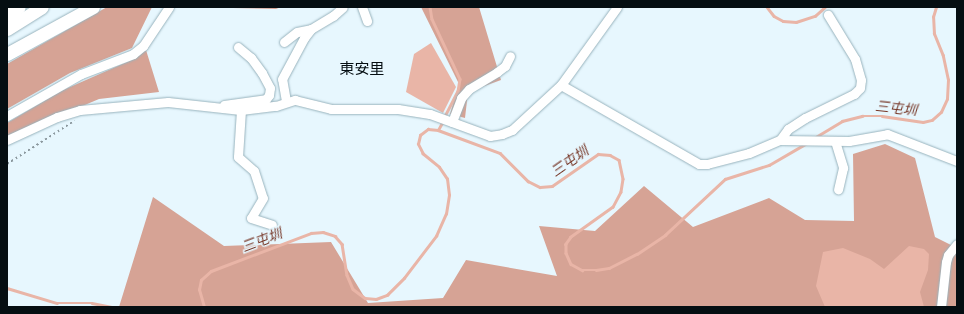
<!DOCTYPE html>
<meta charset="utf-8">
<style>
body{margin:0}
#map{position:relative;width:964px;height:314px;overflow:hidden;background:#e7f7fe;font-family:Rubik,"Noto Sans TC",sans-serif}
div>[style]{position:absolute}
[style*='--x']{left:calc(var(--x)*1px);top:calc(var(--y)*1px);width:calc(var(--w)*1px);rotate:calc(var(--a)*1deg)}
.forest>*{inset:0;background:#d6a395}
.water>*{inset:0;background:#e9b5a7}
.stream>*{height:2.5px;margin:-1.25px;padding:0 1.25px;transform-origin:1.25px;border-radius:1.25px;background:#e9b5a7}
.path>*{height:1.5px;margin-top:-0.75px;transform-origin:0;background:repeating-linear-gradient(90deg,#8b989e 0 2px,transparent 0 5px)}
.roads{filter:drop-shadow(0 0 1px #98b3bd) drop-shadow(0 0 1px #98b3bd)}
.minor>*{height:9px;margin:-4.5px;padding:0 4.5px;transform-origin:4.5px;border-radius:4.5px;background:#fff}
.highway>*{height:13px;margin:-6.5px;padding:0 6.5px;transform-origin:6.5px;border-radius:6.5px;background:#fff}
span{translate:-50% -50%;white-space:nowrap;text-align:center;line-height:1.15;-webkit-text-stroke:3px #e7f7fe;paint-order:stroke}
.water-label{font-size:14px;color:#753525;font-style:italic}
.quarter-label{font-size:15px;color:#050e12}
.frame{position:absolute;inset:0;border:8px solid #050e12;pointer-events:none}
</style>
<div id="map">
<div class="forest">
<div style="clip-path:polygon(107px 7px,152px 7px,132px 48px,70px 73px,7px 109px,7px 64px)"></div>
<div style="clip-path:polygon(186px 7px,281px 7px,276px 9px)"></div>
<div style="clip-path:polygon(421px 7px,479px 7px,501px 80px,468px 92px,465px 118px,450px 114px,459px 84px)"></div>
<div style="clip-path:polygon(146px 50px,159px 92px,99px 99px,7px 138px,7px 123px,61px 91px,136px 58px)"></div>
<div style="clip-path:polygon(885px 144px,915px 158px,935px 237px,957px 248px,957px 307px,119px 307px,153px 197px,224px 246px,331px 242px,368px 303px,443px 298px,466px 260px,557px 276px,539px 226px,595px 231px,644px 186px,693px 227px,769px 198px,805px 220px,854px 221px,853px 154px)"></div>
</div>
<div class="water">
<div style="clip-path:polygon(431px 43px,456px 87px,443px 113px,406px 92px,414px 54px)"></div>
<div style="clip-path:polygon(909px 246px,924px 249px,929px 254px,928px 270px,920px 292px,924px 307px,825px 307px,816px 286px,823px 252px,843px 248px,870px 259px,884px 269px)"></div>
</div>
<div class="stream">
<div style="--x:430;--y:7;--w:12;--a:81"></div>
<div style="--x:432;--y:19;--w:66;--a:65"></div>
<div style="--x:460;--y:79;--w:12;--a:99"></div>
<div style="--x:458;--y:91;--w:29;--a:117"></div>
<div style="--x:767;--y:7;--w:11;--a:52"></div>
<div style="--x:774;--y:16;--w:10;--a:29"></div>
<div style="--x:783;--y:21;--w:13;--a:4"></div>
<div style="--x:796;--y:22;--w:20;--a:-18"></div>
<div style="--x:815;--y:16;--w:13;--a:-42"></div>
<div style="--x:438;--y:130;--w:10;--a:-61"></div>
<div style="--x:814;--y:138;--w:33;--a:-31"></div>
<div style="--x:842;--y:121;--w:21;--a:-14"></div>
<div style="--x:862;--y:116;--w:20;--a:0"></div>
<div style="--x:882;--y:116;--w:41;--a:8.3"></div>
<div style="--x:923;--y:122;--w:9;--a:-13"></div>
<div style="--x:932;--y:120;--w:12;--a:-42"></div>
<div style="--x:941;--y:112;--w:14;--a:-65"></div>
<div style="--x:947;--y:99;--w:19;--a:-87"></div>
<div style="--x:948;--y:80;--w:25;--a:-102"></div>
<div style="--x:943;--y:56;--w:24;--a:-112"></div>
<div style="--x:934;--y:34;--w:17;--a:-93"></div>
<div style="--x:933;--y:17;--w:10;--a:-73"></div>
<div style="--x:7;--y:288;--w:52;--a:16.7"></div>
<div style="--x:57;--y:303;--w:35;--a:0"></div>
<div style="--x:92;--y:303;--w:21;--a:11"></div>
<div style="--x:204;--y:307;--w:18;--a:-106"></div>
<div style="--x:199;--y:290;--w:10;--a:-79"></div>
<div style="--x:201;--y:280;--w:13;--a:-42"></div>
<div style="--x:211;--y:271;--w:107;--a:-20.8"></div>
<div style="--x:311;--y:233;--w:12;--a:-5"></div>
<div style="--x:323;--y:232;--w:13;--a:18"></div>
<div style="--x:335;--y:236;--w:11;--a:49"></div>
<div style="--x:342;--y:244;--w:31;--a:81"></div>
<div style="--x:347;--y:275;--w:15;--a:67"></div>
<div style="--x:353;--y:289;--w:15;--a:37"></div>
<div style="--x:365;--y:298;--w:11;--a:5"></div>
<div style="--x:376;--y:299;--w:12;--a:-20"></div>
<div style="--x:387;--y:295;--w:24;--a:-45"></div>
<div style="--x:404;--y:278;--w:53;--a:-52.7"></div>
<div style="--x:436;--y:236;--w:24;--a:-66"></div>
<div style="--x:446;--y:214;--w:19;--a:-81"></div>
<div style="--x:449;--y:195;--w:16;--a:-97"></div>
<div style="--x:447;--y:179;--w:14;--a:-124"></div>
<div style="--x:439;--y:167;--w:21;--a:-141"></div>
<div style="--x:423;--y:154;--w:11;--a:-117"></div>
<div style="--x:418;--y:144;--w:9;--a:-77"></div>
<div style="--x:420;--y:135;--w:10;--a:-37"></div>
<div style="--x:428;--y:129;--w:10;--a:6"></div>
<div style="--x:438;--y:130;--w:66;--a:20.4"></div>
<div style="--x:500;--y:153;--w:40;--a:45"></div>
<div style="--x:528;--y:181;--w:13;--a:27"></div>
<div style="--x:540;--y:187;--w:12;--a:-5"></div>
<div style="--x:552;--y:186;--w:56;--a:-34.8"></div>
<div style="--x:598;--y:154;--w:12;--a:5"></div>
<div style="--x:610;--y:155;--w:10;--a:29"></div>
<div style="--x:619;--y:160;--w:19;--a:78"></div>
<div style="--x:623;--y:179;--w:13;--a:99"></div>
<div style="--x:621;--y:192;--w:17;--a:118"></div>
<div style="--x:613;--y:207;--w:52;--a:144.5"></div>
<div style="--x:571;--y:237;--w:9;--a:126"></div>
<div style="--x:566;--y:244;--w:9;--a:90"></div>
<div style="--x:566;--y:253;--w:12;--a:66"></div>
<div style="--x:571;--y:264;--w:13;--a:29"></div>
<div style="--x:582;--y:270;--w:14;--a:0"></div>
<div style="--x:596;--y:270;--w:13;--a:-9"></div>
<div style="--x:609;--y:268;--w:31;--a:-27"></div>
<div style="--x:637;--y:254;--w:34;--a:-34"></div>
<div style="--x:665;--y:235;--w:82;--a:-43"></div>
<div style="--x:725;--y:179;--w:46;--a:-17.7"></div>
<div style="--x:769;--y:165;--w:44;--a:-30.1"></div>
</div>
<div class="path">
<div style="--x:7;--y:164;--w:80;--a:-32.7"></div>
</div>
<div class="roads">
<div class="minor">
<div style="--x:362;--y:7;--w:15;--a:70"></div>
<div style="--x:284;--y:42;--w:16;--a:-38"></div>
<div style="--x:297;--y:32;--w:14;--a:-12"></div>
<div style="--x:561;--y:85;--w:159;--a:29.8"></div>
<div style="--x:699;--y:164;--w:8;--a:0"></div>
<div style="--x:707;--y:164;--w:43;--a:-14.7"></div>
<div style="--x:749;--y:153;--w:34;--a:-23"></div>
<div style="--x:780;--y:140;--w:69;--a:0.8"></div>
<div style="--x:849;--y:141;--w:39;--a:-10"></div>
<div style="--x:887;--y:134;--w:75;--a:21.1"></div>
<div style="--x:286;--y:101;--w:22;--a:-100"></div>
<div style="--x:282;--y:79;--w:47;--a:-61.8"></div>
<div style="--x:304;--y:38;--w:11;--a:-52"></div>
<div style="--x:311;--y:29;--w:26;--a:-31"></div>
<div style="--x:333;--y:16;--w:13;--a:-42"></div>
<div style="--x:224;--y:105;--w:42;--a:-8.1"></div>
<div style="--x:266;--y:99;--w:5;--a:-53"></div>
<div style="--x:269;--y:95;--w:7;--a:-82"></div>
<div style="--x:270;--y:88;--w:17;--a:-118"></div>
<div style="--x:262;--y:73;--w:19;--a:-126"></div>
<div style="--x:251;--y:58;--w:17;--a:-140"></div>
<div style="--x:241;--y:110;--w:47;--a:93.7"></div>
<div style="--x:238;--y:157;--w:21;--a:41"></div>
<div style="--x:254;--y:171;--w:28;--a:72"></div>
<div style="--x:263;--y:198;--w:23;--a:121"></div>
<div style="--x:251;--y:218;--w:22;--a:18"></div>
<div style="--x:7;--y:116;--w:85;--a:-29.6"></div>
<div style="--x:81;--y:74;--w:56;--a:-21"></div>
<div style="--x:133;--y:54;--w:13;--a:-39"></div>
<div style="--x:143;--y:46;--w:47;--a:-56.3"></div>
<div style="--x:452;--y:122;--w:26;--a:-69"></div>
<div style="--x:461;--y:98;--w:12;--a:-48"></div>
<div style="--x:469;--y:89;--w:33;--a:-31"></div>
<div style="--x:497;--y:72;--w:10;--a:-37"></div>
<div style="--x:505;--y:66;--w:11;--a:-63"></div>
<div style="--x:7;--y:140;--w:55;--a:-24.7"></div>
<div style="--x:57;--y:117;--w:24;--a:-17"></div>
<div style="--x:80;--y:110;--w:88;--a:-5.2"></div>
<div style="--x:168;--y:102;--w:73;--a:6.3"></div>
<div style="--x:241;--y:110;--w:35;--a:-7"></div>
<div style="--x:276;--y:106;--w:20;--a:-18"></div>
<div style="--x:295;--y:100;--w:37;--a:14"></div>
<div style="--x:331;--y:109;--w:67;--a:0"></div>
<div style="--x:398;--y:109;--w:32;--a:9"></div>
<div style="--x:430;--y:114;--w:64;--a:20.1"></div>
<div style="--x:490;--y:136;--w:12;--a:-9"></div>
<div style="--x:502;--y:134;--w:11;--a:-22"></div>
<div style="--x:512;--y:130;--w:67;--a:-42.6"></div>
<div style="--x:561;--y:85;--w:96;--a:-54.3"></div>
<div style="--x:780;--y:140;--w:14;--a:-54"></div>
<div style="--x:788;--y:129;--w:20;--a:-33"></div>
<div style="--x:805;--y:118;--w:55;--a:-26.1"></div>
<div style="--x:854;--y:94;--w:8;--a:-45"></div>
<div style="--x:860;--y:88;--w:8;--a:-83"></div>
<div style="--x:861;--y:80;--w:22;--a:-106"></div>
<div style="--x:855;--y:59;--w:52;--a:-121.5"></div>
<div style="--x:835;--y:141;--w:28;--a:73"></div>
<div style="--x:843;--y:168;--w:22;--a:103"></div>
<div style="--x:941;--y:307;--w:45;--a:-83.7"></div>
<div style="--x:946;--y:262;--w:7;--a:-74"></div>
<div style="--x:948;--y:255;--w:14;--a:-51"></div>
</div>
<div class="highway">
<div style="--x:7;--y:15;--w:14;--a:-34"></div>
<div style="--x:7;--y:29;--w:41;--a:-32.2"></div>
<div style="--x:7;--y:54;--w:98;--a:-28.7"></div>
</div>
</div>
<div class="water-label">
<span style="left:896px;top:109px;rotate:6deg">三屯圳</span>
<span style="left:570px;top:162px;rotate:-35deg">三屯圳</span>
<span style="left:262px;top:241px;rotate:-21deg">三屯圳</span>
</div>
<div class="quarter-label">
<span style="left:362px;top:70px">東安里</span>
</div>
<div class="frame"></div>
</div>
